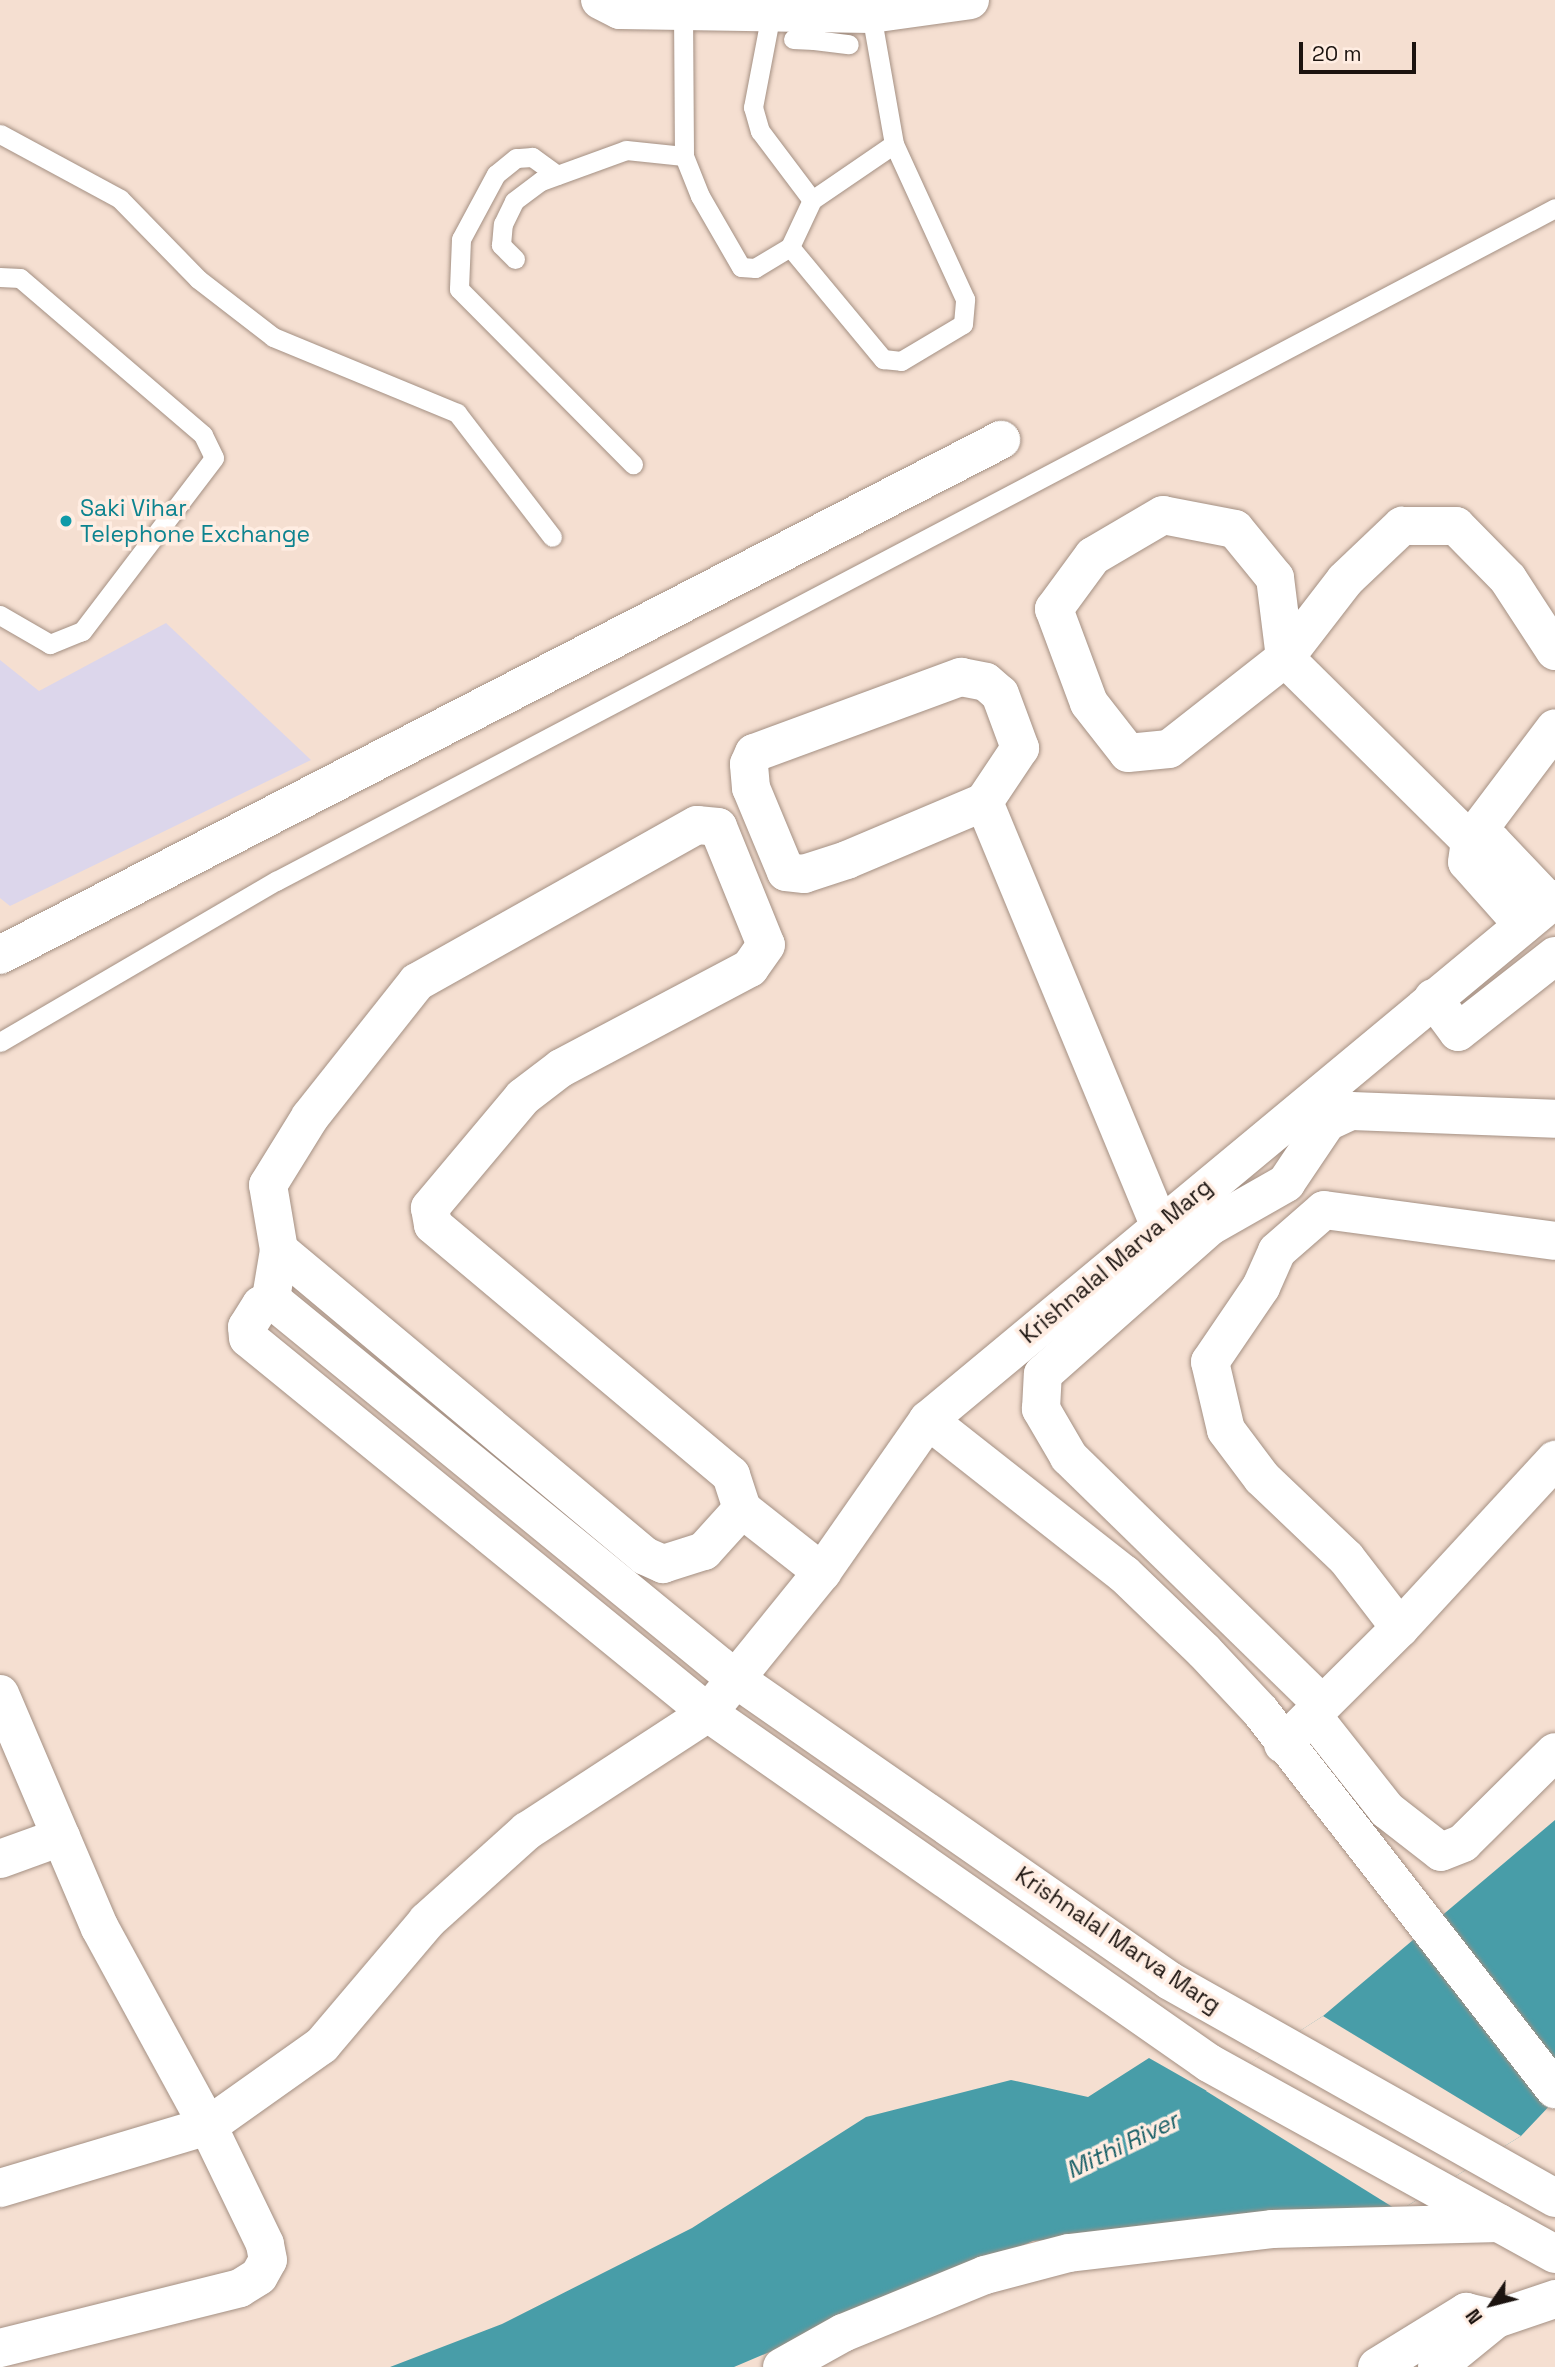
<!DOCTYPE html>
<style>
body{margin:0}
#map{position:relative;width:1555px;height:2367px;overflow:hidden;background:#f5dfd1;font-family:"Space Grotesk",sans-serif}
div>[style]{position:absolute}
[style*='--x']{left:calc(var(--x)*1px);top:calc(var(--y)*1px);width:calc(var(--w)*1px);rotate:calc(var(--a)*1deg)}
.industrial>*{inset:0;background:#dcd6eb}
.water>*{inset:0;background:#489da8}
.pier>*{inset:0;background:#f5dfd1}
.roads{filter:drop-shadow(0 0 2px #a49083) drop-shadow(0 0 2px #a49083)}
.service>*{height:19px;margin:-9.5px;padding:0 9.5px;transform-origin:9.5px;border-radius:9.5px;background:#fff}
.minor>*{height:38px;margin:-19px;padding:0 19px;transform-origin:19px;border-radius:19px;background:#fff}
.tertiary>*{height:38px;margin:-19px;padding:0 19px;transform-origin:19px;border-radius:19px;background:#fff}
.dots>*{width:19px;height:19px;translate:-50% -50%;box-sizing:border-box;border:4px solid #ffede2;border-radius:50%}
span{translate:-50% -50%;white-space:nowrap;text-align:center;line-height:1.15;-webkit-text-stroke:7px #ffede2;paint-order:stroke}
.culture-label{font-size:23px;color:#0d838f}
.left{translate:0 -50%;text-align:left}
.street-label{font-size:23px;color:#1b130f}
.water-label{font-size:24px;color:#165d65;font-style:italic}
.north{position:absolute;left:1457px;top:2269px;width:70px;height:70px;-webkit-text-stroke:5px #ffede2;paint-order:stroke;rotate:235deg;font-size:19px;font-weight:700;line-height:28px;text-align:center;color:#1b130f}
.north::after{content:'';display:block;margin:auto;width:24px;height:32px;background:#1b130f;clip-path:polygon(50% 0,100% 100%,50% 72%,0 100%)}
.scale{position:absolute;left:1299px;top:42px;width:117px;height:32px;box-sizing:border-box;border:4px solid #1b130f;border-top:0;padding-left:9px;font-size:21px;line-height:24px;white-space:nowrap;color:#1b130f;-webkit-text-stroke:5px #ffede2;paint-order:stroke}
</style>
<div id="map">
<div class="industrial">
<div style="clip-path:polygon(166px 623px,311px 760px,10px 906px,0 898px,0 660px,39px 691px)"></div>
</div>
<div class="water">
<div style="clip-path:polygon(1555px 1820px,1555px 2100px,1521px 2136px,1399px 2211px,1033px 2241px,734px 2367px,390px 2367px,502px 2324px,692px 2228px,866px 2117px,1011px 2080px,1088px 2097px,1149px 2058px,1207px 2091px,1323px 2016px)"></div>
</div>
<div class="pier">
<div style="clip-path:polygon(1323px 2016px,1521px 2136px,1399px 2211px,1206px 2091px)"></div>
</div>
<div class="roads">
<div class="service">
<div style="--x:683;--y:11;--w:145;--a:89.6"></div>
<div style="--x:684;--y:156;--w:43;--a:68.2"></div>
<div style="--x:700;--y:196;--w:82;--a:60"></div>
<div style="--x:741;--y:267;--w:14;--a:4"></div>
<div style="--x:755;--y:268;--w:41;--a:-31"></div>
<div style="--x:771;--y:13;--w:96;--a:100.8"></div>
<div style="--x:753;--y:107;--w:25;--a:74"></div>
<div style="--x:760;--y:131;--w:86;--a:53"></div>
<div style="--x:812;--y:200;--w:52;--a:115.1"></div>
<div style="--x:790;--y:247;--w:146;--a:50.3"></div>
<div style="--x:883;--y:359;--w:18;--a:6"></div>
<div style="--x:901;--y:361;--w:72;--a:-30.8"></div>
<div style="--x:963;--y:324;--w:25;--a:-85"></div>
<div style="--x:965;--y:299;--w:170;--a:-114.6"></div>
<div style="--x:894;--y:144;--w:132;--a:-100"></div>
<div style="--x:817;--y:13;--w:27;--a:96"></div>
<div style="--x:814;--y:40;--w:35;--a:7"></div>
<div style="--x:793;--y:39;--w:21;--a:3"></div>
<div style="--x:0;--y:134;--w:136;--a:28.4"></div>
<div style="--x:120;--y:199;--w:112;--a:45.7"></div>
<div style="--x:198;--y:279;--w:95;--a:37.7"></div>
<div style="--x:273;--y:337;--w:199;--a:22.4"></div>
<div style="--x:457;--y:413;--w:156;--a:52.5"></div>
<div style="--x:557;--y:175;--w:31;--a:-144"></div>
<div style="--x:532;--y:157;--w:16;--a:176"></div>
<div style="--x:516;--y:158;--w:26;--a:141"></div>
<div style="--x:496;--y:174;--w:74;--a:118.3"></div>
<div style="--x:461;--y:239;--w:50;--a:92.3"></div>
<div style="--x:459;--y:289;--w:247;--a:45.2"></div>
<div style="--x:812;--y:200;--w:99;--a:-34.3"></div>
<div style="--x:515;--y:259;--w:20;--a:-135"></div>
<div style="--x:501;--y:245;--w:21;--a:-85"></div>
<div style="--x:503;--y:224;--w:25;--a:-64"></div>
<div style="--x:514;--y:201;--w:34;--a:-37"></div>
<div style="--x:541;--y:181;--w:90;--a:-20"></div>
<div style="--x:626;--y:150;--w:58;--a:5.9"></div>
<div style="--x:0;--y:277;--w:20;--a:3"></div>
<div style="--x:20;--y:278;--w:241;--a:40.6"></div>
<div style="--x:203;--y:435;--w:25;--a:64"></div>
<div style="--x:214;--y:458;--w:218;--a:127.3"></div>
<div style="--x:82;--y:631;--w:35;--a:158"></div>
<div style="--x:50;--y:644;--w:58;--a:-149.9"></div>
<div style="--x:0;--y:1042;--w:320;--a:-30.3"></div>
<div style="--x:276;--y:881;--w:1445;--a:-27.75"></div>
</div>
<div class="minor">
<div style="--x:600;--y:0;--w:22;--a:27"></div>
<div style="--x:620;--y:10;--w:251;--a:0.9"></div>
<div style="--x:871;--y:14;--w:100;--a:-8"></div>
<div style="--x:984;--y:802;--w:149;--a:157.1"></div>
<div style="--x:847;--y:860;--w:45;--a:162"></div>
<div style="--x:804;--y:874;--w:18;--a:-174"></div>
<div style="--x:786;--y:872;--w:91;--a:-112.6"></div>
<div style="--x:751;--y:788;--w:24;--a:-95"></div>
<div style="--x:749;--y:764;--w:12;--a:-66"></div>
<div style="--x:754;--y:753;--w:221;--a:-20.2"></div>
<div style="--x:961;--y:677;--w:25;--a:11"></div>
<div style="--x:986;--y:682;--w:18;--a:41"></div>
<div style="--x:1000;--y:694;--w:58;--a:69.7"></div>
<div style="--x:1020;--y:748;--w:65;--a:123.7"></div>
<div style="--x:984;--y:802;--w:458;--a:67.5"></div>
<div style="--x:1550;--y:903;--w:84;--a:-133.6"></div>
<div style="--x:1492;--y:842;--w:22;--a:-177"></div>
<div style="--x:1470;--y:841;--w:260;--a:-135.3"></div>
<div style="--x:1285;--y:658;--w:81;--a:-97.1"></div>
<div style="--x:1275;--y:578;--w:63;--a:-129.2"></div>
<div style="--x:1235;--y:529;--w:73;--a:-169"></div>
<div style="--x:1163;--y:515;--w:81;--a:149.6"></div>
<div style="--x:1093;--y:556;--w:66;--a:126.3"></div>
<div style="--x:1054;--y:609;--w:100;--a:69.6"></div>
<div style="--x:1089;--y:703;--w:63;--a:52"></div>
<div style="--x:1128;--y:753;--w:41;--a:-5.6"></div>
<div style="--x:1169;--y:749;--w:147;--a:-38.1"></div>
<div style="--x:1285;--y:658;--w:98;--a:-52.4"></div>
<div style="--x:1345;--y:580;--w:79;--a:-43.5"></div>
<div style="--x:1402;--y:526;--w:54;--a:0"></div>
<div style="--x:1456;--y:526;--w:74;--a:45.5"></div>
<div style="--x:1508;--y:579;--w:86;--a:56.9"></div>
<div style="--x:1523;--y:925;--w:84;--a:-131.6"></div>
<div style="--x:1467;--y:862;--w:21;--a:-82"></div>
<div style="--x:1470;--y:841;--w:141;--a:-53"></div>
<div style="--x:0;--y:955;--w:1126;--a:-27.23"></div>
<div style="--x:1433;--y:998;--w:42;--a:53.7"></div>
<div style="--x:1458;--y:1032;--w:123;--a:-38.1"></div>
<div style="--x:279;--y:1250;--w:477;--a:39.9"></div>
<div style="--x:645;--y:1556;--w:20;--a:24"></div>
<div style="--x:663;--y:1564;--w:43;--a:-17.6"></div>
<div style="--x:704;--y:1551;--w:57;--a:-47.9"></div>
<div style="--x:270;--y:1304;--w:55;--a:-80.5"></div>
<div style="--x:279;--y:1250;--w:66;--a:-99.6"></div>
<div style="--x:268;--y:1185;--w:80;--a:-58.3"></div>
<div style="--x:310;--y:1117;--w:172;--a:-51.6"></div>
<div style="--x:417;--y:982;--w:321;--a:-29.3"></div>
<div style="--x:697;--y:825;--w:21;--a:5"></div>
<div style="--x:718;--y:827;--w:127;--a:67.9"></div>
<div style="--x:766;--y:945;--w:28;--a:125"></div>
<div style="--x:750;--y:968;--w:214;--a:152.1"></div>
<div style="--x:561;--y:1068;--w:48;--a:142.7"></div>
<div style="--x:523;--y:1097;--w:145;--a:130"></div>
<div style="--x:430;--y:1208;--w:17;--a:80"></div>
<div style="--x:433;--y:1225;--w:389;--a:40"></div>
<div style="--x:731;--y:1475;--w:36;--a:72"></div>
<div style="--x:742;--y:1509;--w:102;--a:38.2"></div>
<div style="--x:928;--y:1420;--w:249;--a:38.2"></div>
<div style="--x:1124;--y:1574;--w:111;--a:43.9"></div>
<div style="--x:1204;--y:1651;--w:83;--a:46.9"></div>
<div style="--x:1261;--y:1712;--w:478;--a:52.1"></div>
<div style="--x:1400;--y:1628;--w:229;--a:-47.3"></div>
<div style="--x:0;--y:1694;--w:254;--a:66.9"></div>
<div style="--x:100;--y:1928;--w:226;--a:61.4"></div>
<div style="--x:208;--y:2126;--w:217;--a:163.4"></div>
<div style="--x:1322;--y:1704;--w:354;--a:-135.7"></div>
<div style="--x:1069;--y:1457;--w:56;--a:-120.3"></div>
<div style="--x:1041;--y:1409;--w:35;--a:-87"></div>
<div style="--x:1043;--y:1374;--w:222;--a:-41.5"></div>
<div style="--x:1209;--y:1227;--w:89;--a:-29.7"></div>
<div style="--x:1286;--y:1183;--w:73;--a:-56.1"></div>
<div style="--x:1327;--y:1122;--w:26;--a:-25"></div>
<div style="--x:1351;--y:1111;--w:204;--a:2.2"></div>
<div style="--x:1312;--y:1715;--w:121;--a:51.7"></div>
<div style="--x:1387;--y:1810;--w:68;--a:37.9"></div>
<div style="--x:1441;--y:1852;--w:24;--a:-22"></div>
<div style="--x:1463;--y:1843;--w:129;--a:-44.7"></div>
<div style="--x:1283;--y:1744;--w:165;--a:-44.8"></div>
<div style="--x:1400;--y:1628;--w:88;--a:-127.6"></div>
<div style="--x:1346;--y:1558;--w:116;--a:-136.4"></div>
<div style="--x:1262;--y:1478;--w:60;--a:-126.9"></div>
<div style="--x:1226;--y:1430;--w:70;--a:-103.2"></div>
<div style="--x:1210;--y:1362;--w:91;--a:-55.8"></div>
<div style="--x:1261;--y:1287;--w:39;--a:-66"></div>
<div style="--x:1277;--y:1251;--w:62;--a:-41.1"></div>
<div style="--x:1324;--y:1210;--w:233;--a:7.6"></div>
<div style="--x:0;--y:1859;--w:65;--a:-19.8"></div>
<div style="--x:0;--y:2348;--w:247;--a:-14"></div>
<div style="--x:240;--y:2288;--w:22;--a:-32"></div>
<div style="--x:259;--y:2276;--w:18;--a:-61"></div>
<div style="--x:268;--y:2260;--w:16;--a:-101"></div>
<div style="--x:265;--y:2244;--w:131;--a:-115.8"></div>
<div style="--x:208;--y:2126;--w:140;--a:-35.4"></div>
<div style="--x:322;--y:2045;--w:162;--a:-49.7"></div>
<div style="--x:427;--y:1921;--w:135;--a:-42"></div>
<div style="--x:527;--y:1831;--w:216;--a:-33.1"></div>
<div style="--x:708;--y:1713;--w:593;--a:-140.81"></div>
<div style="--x:248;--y:1338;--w:11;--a:-95"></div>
<div style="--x:247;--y:1327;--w:26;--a:-58"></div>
<div style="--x:261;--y:1305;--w:16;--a:-4"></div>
<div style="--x:277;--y:1304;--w:589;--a:39.28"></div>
<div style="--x:782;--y:2367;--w:70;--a:-29.1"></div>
<div style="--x:843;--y:2333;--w:153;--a:-22.2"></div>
<div style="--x:985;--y:2275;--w:87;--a:-14.7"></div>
<div style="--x:1069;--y:2253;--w:204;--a:-6.7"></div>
<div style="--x:1272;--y:2229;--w:227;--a:-1.5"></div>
</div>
<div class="tertiary">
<div style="--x:1555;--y:899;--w:815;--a:140.28"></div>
<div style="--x:928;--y:1420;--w:185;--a:124.9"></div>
<div style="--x:822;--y:1572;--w:181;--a:129"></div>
<div style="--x:708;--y:1713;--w:611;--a:34.94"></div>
<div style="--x:1209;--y:2063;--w:395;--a:28.9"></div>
<div style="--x:733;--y:1677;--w:532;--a:34.82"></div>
<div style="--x:1170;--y:1981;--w:442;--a:29.4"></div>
<div style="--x:1377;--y:2367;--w:105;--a:-31.7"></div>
<div style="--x:1466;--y:2312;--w:31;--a:13"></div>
<div style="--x:1437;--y:2367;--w:76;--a:-39.1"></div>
<div style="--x:1496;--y:2319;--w:62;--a:-18.7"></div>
</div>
</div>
<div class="dots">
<div style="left:66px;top:521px;background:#0f9aa8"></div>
</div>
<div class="culture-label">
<span class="left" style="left:80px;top:521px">Saki Vihar<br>Telephone Exchange</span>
</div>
<div class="street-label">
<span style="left:1116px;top:1261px;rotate:-40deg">Krishnalal Marva Marg</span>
<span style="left:1118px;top:1940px;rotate:34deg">Krishnalal Marva Marg</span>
</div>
<div class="water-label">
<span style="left:1122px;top:2145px;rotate:-26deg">Mithi River</span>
</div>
<div class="north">N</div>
<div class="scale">20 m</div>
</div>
